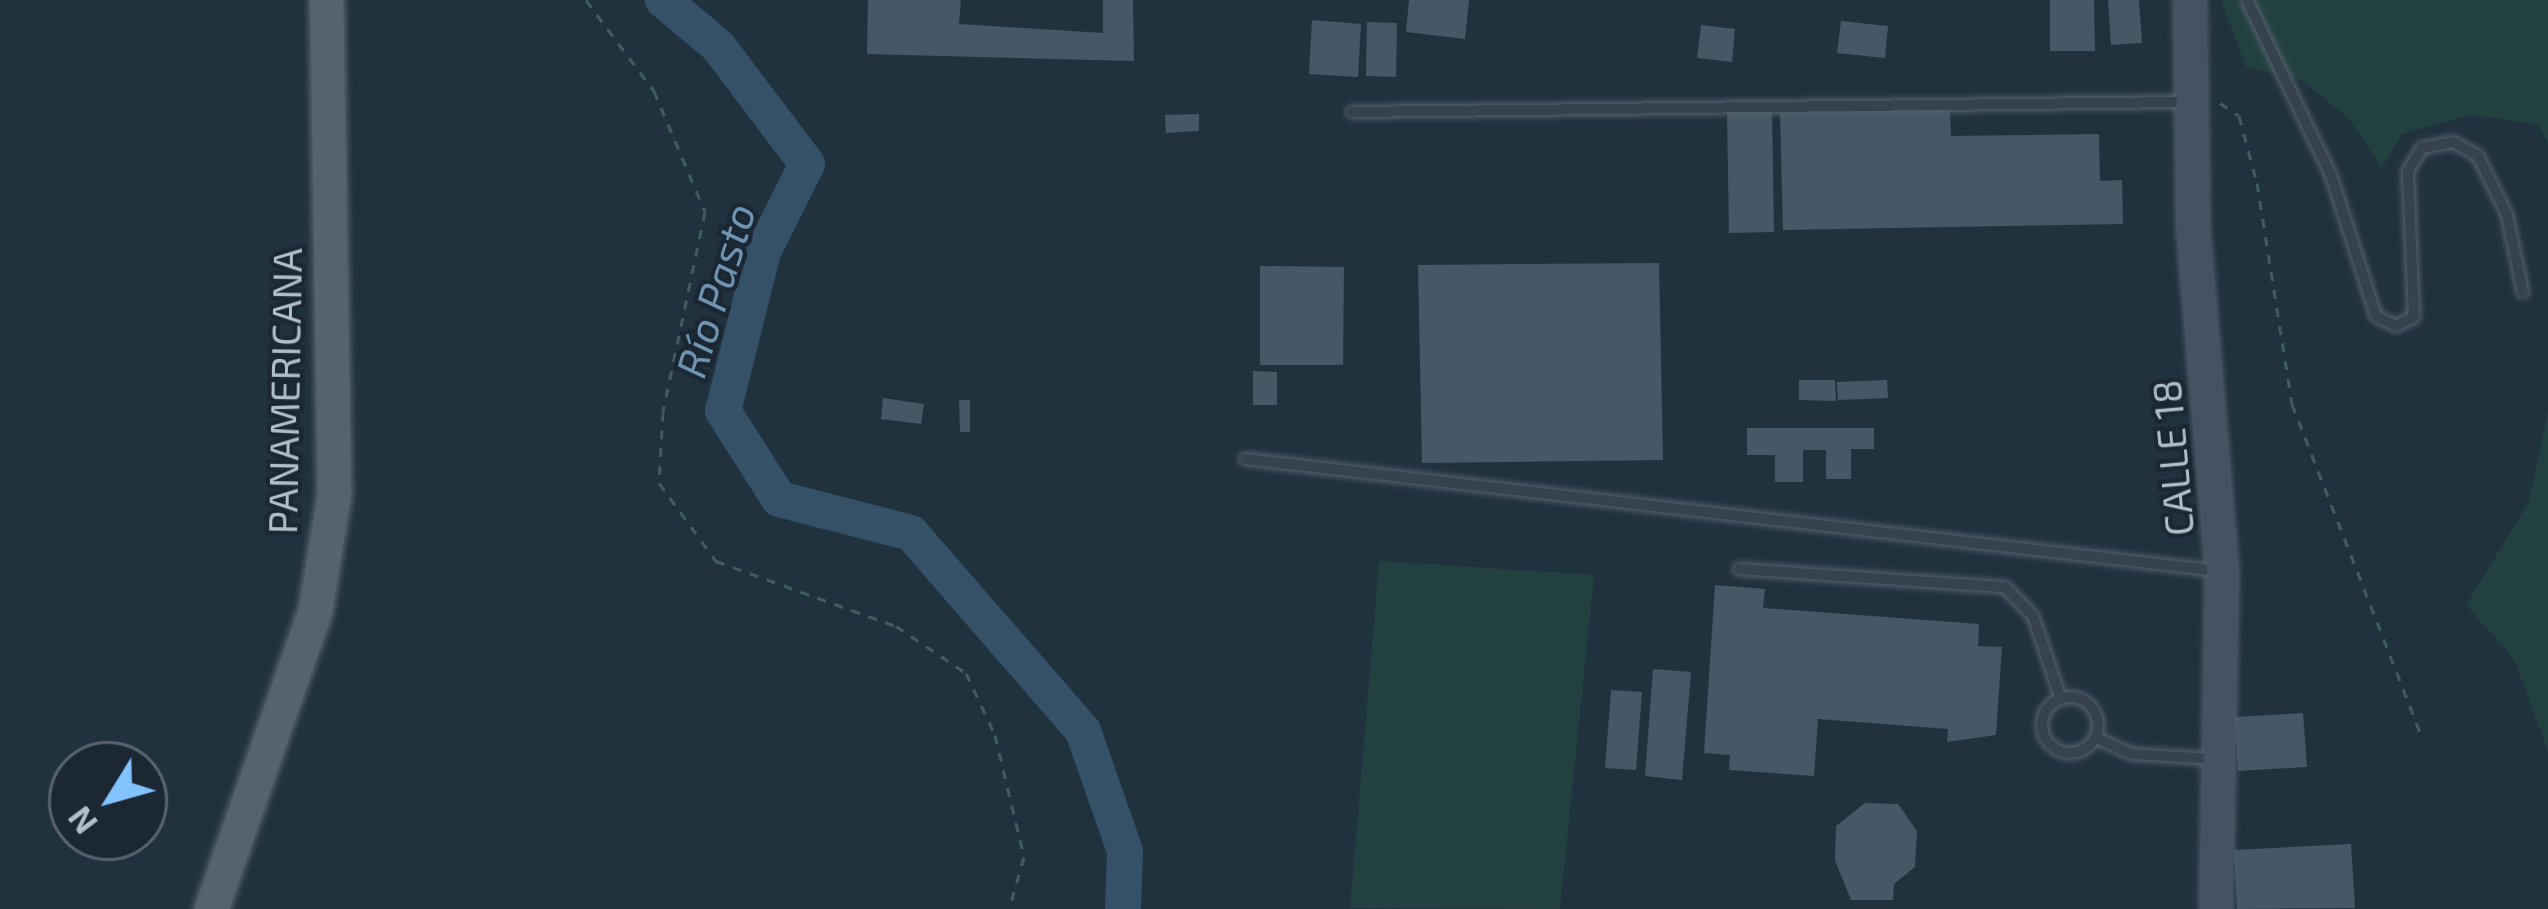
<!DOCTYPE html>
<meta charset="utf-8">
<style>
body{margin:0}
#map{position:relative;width:2548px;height:909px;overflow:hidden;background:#21323f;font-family:"Exo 2",sans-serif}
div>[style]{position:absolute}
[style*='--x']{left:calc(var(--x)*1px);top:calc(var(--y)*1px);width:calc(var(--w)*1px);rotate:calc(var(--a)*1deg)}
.green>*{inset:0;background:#234040}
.river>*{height:36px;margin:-18px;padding:0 18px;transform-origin:18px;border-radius:18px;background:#345168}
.building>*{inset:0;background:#455866}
.path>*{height:3px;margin-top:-1.5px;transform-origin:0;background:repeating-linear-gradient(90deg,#415c5c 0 9px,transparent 0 18px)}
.roads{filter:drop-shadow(0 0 3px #54616d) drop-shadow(0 0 3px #54616d)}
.service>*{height:10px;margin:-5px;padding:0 5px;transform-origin:5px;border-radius:5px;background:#36434f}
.service>.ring{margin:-5px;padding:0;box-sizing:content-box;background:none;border:10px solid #36434f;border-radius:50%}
.secondary>*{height:30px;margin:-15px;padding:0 15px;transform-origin:15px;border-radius:15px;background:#435363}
.primary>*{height:33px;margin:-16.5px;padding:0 16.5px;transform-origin:16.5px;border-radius:16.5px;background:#53636f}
span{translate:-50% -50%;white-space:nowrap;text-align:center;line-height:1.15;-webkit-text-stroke:9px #1b2834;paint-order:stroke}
.street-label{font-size:39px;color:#b1beca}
.water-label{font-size:42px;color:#6f94b1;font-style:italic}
.north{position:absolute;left:48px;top:741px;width:120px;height:120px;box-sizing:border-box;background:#1b2834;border:3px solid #576470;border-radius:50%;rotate:233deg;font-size:33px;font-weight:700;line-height:48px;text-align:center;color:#b1beca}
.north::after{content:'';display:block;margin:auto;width:42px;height:54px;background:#82c2ff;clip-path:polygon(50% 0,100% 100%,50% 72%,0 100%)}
</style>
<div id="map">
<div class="green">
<div style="clip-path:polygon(2221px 0,2548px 0,2548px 142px,2537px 124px,2470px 115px,2402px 134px,2382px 168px,2350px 120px,2302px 80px,2246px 67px)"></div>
<div style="clip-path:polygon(2548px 410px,2548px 751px,2514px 659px,2466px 605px,2529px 502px)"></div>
<div style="clip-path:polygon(1379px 561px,1594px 575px,1560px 909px,1350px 908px)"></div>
</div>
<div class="river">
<div style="--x:663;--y:0;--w:72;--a:39.9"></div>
<div style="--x:718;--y:46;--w:148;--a:53"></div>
<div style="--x:807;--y:164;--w:98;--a:116.6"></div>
<div style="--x:763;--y:252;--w:164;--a:104.1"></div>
<div style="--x:723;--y:411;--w:104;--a:57.5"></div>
<div style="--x:779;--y:499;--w:136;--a:14.4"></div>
<div style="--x:911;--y:533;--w:262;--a:49"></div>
<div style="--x:1083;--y:731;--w:127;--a:70.7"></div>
<div style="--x:1125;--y:851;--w:58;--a:92"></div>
</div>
<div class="building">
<div style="clip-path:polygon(868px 0,961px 0,959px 24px,1103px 33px,1103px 0,1133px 0,1134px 61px,867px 54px)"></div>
<div style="clip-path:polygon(1409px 0,1469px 0,1465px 39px,1406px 32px)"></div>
<div style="clip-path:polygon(2050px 0,2094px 0,2095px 51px,2050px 51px)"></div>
<div style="clip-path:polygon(2108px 0,2139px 0,2142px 43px,2111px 45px)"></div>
<div style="clip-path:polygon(1312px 20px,1361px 24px,1358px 77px,1309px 74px)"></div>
<div style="clip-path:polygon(1841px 21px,1888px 26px,1885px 58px,1837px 53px)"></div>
<div style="clip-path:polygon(1367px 22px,1397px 23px,1396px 77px,1366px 76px)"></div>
<div style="clip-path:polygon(1701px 25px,1735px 29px,1732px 62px,1697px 58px)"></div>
<div style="clip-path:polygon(1950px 110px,1951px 136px,2099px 134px,2100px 181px,2122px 180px,2123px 224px,1783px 230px,1780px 113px)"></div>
<div style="clip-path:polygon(1727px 111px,1772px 111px,1774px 232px,1729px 233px)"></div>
<div style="clip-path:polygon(1199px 114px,1199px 131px,1166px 133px,1165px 115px)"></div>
<div style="clip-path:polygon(1659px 263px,1663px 460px,1422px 463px,1418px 265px)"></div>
<div style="clip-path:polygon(1260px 266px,1344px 267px,1343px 365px,1260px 365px)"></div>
<div style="clip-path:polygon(1253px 371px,1277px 372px,1277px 405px,1253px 405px)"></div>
<div style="clip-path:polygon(1799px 380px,1835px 380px,1836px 401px,1799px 400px)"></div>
<div style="clip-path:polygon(1887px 380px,1888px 398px,1838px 400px,1837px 382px)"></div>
<div style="clip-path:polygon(883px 398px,924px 404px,921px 424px,881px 419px)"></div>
<div style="clip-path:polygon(959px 400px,970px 400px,970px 432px,960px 432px)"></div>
<div style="clip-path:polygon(1747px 428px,1874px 428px,1874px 449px,1851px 449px,1851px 479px,1826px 479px,1826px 450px,1803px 450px,1803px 482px,1775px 482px,1775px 455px,1747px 455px)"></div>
<div style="clip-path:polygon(1715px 585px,1765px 589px,1763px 608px,1979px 624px,1978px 646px,2002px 647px,1996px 735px,1947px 742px,1948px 729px,1818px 719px,1814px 776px,1729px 770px,1730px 755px,1704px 753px)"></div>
<div style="clip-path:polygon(1653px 669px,1691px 672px,1682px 780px,1645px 776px)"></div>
<div style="clip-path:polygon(1611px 690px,1642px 692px,1636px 770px,1605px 768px)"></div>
<div style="clip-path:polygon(2303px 713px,2307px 767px,2238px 771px,2235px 717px)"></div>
<div style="clip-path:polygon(1865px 803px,1898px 804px,1917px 831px,1915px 867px,1894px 884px,1893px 900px,1851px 900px,1835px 860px,1836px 826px)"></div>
<div style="clip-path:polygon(2351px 844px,2355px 908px,2237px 909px,2234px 850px)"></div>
</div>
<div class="path">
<div style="--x:586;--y:0;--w:114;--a:53.2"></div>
<div style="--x:654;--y:91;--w:131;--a:67.1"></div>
<div style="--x:705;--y:212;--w:204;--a:101.9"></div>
<div style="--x:663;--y:412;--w:71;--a:93.2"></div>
<div style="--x:659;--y:483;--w:97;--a:53.8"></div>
<div style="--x:716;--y:561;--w:191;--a:19.9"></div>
<div style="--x:896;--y:626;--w:84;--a:33.9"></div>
<div style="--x:966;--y:673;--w:68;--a:64.9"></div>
<div style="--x:995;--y:735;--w:125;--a:76.6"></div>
<div style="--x:1024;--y:857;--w:54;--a:106.1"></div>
<div style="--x:2220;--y:103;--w:23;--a:34"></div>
<div style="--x:2239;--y:116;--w:69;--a:75"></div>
<div style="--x:2257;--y:183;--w:224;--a:81"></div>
<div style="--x:2292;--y:404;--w:358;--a:68.7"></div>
</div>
<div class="roads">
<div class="service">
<div style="--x:2247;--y:0;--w:194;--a:64.4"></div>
<div style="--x:2331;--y:175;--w:148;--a:72.3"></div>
<div style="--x:2376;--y:316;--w:22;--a:27"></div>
<div style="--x:2396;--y:326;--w:20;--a:-27"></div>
<div style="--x:2414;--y:317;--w:146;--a:-92.4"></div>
<div style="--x:2408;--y:171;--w:27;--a:-59"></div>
<div style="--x:2422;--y:148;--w:32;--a:-11"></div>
<div style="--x:2453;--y:142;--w:29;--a:29"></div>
<div style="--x:2478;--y:156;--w:66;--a:63.8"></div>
<div style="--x:2507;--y:215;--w:79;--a:78.3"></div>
<div style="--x:1352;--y:112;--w:834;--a:-0.69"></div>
<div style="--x:1245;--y:459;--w:980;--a:6.56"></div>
<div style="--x:1739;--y:569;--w:267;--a:3.9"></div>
<div style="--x:2005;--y:587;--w:40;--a:46"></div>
<div style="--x:2033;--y:616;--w:84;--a:71.4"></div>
<div class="ring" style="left:2042px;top:697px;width:46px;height:46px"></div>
<div style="--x:2097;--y:738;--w:38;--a:25"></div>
<div style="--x:2132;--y:754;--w:82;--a:3.5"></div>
</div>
<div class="secondary">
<div style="--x:2190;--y:0;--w:226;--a:89.2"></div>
<div style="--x:2193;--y:226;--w:347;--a:85.2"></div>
<div style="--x:2222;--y:572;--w:337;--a:91"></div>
</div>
<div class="primary">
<div style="--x:211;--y:909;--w:317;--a:-70.8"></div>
<div style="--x:315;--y:610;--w:118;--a:-80.7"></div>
<div style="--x:334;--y:494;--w:494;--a:-90.9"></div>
</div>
</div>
<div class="street-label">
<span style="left:285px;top:391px;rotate:-89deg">PANAMERICANA</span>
<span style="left:2173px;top:458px;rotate:-95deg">CALLE 18</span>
</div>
<div class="water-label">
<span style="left:714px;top:290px;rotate:-73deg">Río Pasto</span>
</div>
<div class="north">N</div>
</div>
